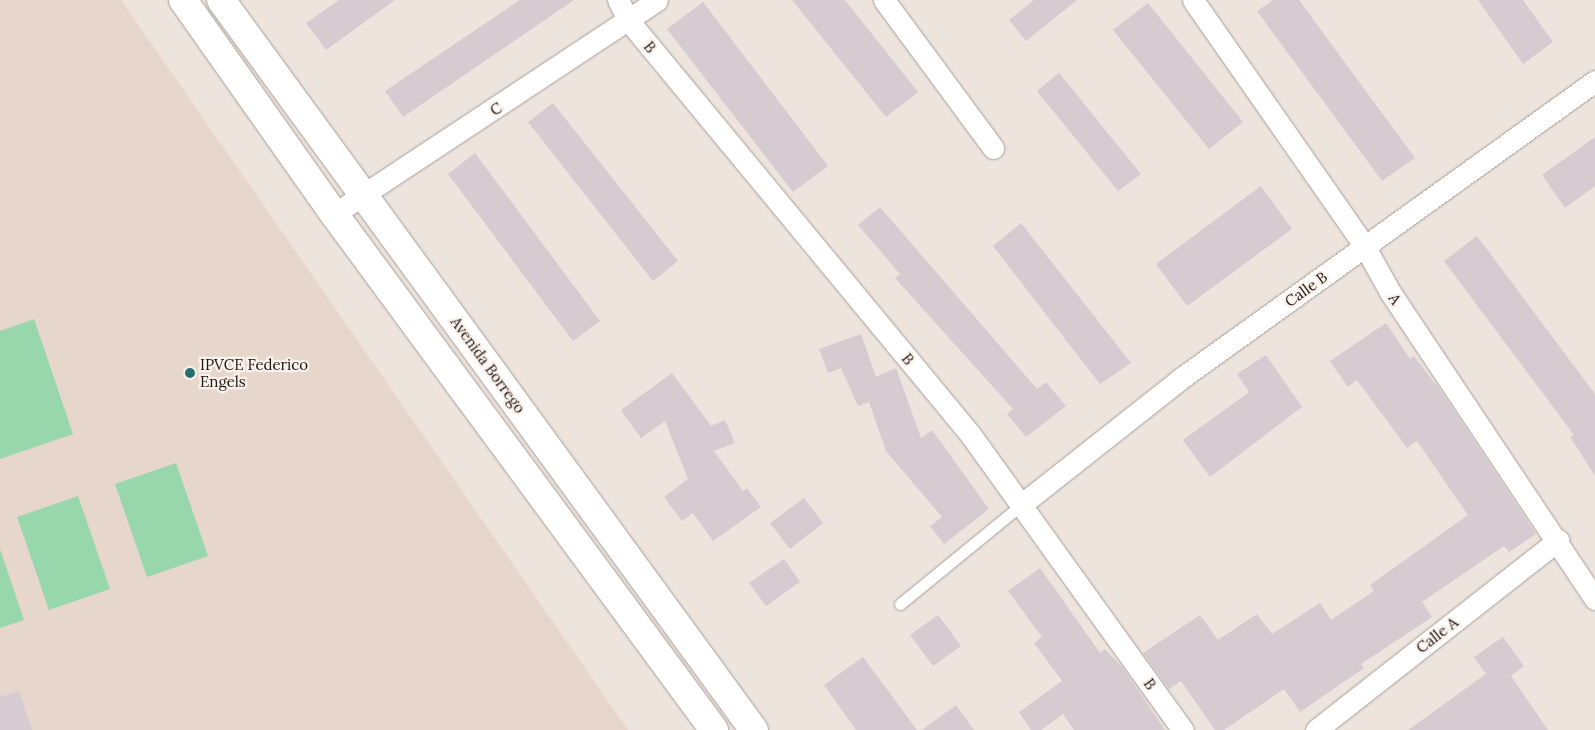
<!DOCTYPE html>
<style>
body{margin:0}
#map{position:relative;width:1595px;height:730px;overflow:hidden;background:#ede4de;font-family:Lora,serif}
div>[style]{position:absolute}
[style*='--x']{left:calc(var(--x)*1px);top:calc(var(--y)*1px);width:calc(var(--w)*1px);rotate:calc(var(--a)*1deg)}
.built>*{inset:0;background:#e6d6cb}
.green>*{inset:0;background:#98d6ab}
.building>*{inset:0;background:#d5cbd0}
.roads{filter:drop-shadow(0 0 1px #a89f99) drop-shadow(0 0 1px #a89f99)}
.lane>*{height:11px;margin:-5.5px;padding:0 5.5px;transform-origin:5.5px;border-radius:5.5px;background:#fff}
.street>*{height:21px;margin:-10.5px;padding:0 10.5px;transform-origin:10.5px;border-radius:10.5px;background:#fff}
.secondary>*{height:28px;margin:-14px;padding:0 14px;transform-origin:14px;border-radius:14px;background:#fff}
.dots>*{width:14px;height:14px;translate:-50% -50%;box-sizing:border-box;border:2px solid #fbf1eb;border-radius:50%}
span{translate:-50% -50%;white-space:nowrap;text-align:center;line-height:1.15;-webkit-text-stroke:4.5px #fbf1eb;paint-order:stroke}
.street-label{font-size:15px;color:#1a1715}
.poi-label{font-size:15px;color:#1a1715}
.left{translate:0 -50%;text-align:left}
</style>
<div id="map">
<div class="built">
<div style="clip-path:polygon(0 0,121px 0,628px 730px,0 730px)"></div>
</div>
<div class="green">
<div style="clip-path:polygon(34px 319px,73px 434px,0 459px,0 331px)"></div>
<div style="clip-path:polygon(176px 463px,208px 556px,147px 577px,115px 484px)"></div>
<div style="clip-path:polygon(78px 496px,110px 589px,49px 610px,17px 517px)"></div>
<div style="clip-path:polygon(0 549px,24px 620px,0 628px)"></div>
</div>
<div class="building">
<div style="clip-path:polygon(339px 0,395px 0,326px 50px,306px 23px)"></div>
<div style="clip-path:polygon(520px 0,574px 0,403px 117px,385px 91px)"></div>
<div style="clip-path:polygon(792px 0,845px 0,918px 92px,886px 117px)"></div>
<div style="clip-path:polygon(1034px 0,1077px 0,1026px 41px,1009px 20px)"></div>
<div style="clip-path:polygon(1273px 0,1299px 0,1415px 158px,1382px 181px,1257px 11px)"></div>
<div style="clip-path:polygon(1478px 0,1523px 0,1553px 42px,1523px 64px)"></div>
<div style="clip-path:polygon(703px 2px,828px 166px,793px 192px,667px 29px)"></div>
<div style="clip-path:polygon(1148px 3px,1243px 122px,1209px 149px,1113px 30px)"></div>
<div style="clip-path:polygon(1059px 73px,1141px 174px,1118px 191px,1037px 91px)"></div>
<div style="clip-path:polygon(553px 103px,678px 261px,653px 281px,528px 122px)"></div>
<div style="clip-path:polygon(1595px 137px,1595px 186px,1565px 208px,1542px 175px)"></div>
<div style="clip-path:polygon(475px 153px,600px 321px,573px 341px,448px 174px)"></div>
<div style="clip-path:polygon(1261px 186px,1292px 229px,1187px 306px,1156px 264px)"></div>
<div style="clip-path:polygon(880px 207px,1037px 389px,1046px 382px,1066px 406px,1026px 437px,1007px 414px,1013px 409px,895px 278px,900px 274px,858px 225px)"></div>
<div style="clip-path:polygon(1021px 223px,1131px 363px,1100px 384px,993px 246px)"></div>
<div style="clip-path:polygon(1477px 236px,1595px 394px,1595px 476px,1570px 437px,1574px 435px,1444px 261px)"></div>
<div style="clip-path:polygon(1386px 323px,1410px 359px,1414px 356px,1443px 394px,1536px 534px,1509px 552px,1504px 546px,1422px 602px,1432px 617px,1361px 664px,1364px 668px,1300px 712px,1284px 689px,1224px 730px,1215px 730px,1181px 681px,1169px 689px,1143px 653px,1200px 615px,1218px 640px,1257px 614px,1272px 634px,1320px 603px,1331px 620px,1374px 591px,1370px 585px,1468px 515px,1417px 441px,1407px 448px,1357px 380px,1348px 387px,1330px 361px)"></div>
<div style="clip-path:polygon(861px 334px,876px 377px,896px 368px,921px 438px,932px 430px,989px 509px,944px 544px,930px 526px,942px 517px,886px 451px,869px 402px,858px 406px,841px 368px,828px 373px,819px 349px)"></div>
<div style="clip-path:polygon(1266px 355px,1302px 407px,1210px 477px,1183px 440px,1249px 392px,1237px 374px)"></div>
<div style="clip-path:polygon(672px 373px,711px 426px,725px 420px,735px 443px,714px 451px,743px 491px,747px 488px,761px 507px,713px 541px,693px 513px,682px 521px,664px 497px,688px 479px,665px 421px,641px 438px,621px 410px)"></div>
<div style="clip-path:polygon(804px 498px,823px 523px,790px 549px,770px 523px)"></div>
<div style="clip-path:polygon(784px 559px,800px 582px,766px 606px,749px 583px)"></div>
<div style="clip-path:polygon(1040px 568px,1100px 653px,1105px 649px,1123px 668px,1165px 730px,1074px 730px,1063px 714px,1041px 730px,1031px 730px,1019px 712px,1062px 681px,1034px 643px,1042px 637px,1008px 591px)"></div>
<div style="clip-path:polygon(938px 615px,961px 646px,933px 666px,910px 635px)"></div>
<div style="clip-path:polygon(1503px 637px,1524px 666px,1511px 676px,1548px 730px,1408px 730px,1486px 674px,1474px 657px)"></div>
<div style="clip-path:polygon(863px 657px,917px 730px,856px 730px,824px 685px)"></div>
<div style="clip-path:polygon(19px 691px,32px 730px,0 730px,0 697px)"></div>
<div style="clip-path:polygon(956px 705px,974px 730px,922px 730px)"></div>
</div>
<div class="roads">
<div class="lane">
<div style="--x:900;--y:604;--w:158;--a:-39.3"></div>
</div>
<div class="street">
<div style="--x:618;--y:0;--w:22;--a:63"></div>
<div style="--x:628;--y:20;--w:537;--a:50.44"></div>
<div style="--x:970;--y:434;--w:365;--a:54.3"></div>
<div style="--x:884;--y:0;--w:184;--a:53.6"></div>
<div style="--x:1193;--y:0;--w:301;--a:55.1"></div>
<div style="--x:1365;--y:247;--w:51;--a:60.9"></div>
<div style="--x:1390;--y:292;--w:369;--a:56.3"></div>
<div style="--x:334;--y:214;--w:387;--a:-33.5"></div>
<div style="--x:1022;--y:504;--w:201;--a:-38.3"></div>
<div style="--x:1180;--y:379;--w:511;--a:-35.68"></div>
<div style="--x:1316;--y:730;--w:308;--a:-38.1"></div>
</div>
<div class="secondary">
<div style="--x:183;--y:0;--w:262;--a:54.8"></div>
<div style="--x:334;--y:214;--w:641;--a:53.63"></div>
<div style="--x:221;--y:0;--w:904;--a:53.87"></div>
</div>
</div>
<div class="dots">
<div style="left:190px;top:373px;background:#256f6d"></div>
</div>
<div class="street-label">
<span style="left:650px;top:47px;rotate:50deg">B</span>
<span style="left:496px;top:109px;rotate:-34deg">C</span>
<span style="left:1306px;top:289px;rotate:-36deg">Calle B</span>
<span style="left:1395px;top:299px;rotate:57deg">A</span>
<span style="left:908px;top:359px;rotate:51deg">B</span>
<span style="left:488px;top:365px;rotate:54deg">Avenida Borrego</span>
<span style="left:1437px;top:635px;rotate:-38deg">Calle A</span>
<span style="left:1150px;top:684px;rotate:54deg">B</span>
</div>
<div class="poi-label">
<span class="left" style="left:200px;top:373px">IPVCE Federico<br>Engels</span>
</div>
</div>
